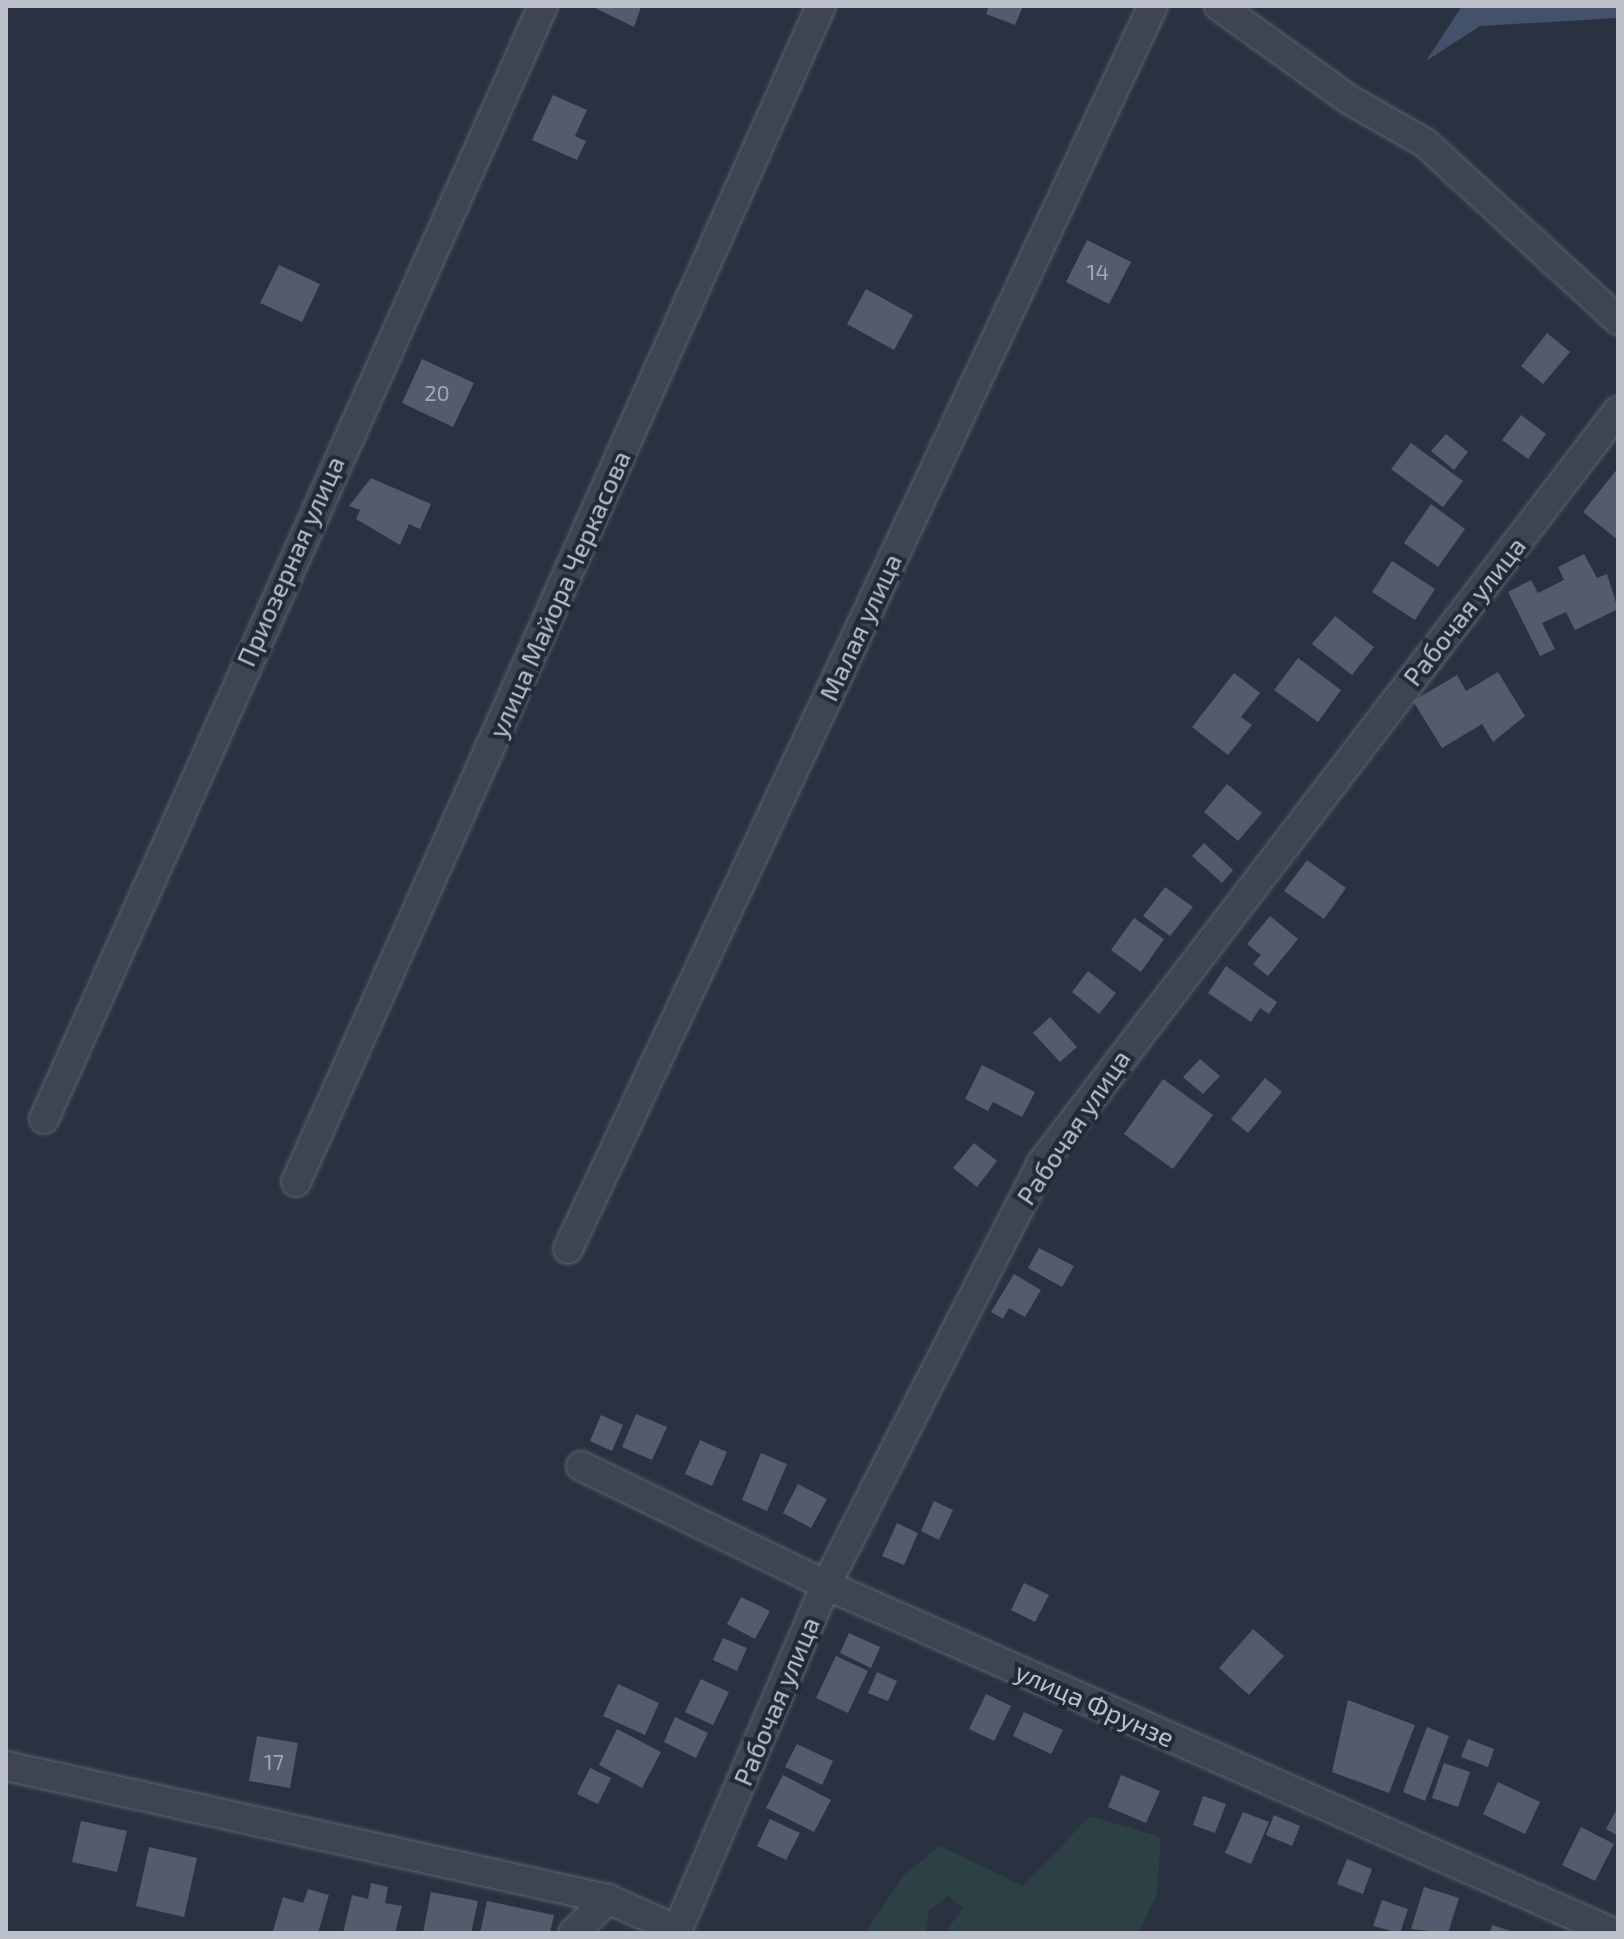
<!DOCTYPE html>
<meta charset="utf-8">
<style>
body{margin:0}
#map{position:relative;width:1624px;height:1939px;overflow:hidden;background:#2a3242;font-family:"Exo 2",sans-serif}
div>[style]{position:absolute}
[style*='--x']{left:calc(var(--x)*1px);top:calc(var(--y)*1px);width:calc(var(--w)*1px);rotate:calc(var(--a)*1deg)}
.green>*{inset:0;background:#2d4044}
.water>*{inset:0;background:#43516b}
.building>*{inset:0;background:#535b6c}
.roads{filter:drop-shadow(0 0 2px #5c626f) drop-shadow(0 0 2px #5c626f)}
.minor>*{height:28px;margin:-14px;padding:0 14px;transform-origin:14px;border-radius:14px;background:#3e4551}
span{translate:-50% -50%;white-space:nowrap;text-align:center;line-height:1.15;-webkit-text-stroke:8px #222937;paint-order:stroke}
.number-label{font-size:22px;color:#a1a7b3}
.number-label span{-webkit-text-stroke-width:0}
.street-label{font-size:26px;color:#bbc0cb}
.frame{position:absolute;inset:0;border:8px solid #bbc0cb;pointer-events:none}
</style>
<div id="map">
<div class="green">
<div style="clip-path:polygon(1090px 1816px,1161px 1837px,1157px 1893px,1139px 1933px,953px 1933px,947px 1930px,963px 1908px,949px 1896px,929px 1910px,926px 1933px,865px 1933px,904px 1875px,940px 1846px,1023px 1886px)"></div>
</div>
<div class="water">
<div style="clip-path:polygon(1462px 6px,1618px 6px,1618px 18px,1480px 26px,1426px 61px)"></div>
</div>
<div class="building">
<div style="clip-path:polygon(591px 6px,639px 6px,641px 7px,634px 27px)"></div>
<div style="clip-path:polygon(989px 6px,1023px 6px,1015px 25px,986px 14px)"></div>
<div style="clip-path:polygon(553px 95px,587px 110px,575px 136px,586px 141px,577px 160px,532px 140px)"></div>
<div style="clip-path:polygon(1087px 240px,1131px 262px,1109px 304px,1066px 282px)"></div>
<div style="clip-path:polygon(279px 265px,320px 284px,302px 322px,260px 303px)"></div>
<div style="clip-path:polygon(866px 289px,913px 315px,894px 350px,847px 324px)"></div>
<div style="clip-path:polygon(1547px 333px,1570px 352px,1543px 384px,1521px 366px)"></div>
<div style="clip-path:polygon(422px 359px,474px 383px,453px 427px,402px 403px)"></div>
<div style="clip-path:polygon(1521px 415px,1546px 434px,1528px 459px,1502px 440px)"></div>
<div style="clip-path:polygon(1446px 434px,1468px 452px,1454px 470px,1431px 451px)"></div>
<div style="clip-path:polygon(1411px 443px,1463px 481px,1443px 507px,1391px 469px)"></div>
<div style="clip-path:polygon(1618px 468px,1618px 540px,1583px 512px)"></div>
<div style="clip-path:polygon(371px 478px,431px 504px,420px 529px,409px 524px,400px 545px,356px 519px,360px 510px,349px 506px)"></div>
<div style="clip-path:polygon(1431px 504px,1465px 529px,1438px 567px,1404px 543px)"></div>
<div style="clip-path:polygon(1584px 554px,1597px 578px,1607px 574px,1618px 609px,1575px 630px,1566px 612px,1542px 623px,1555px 649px,1540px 656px,1508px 592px,1531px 580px,1538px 593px,1564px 580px,1558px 567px)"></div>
<div style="clip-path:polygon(1392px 561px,1435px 589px,1415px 620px,1372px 592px)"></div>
<div style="clip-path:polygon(1335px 616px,1374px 647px,1352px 675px,1312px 644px)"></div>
<div style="clip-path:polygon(1298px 658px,1341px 690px,1318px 722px,1274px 690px)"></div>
<div style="clip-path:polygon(1498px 672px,1525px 716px,1493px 742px,1482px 724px,1442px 748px,1413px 701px,1457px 675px,1466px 691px)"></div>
<div style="clip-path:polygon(1234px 673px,1260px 693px,1241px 717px,1252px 725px,1228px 755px,1192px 727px)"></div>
<div style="clip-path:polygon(1227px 784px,1262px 813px,1238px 841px,1204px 812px)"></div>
<div style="clip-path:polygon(1204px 843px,1233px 870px,1222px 883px,1192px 856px)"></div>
<div style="clip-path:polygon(1307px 860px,1346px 888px,1324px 919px,1284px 891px)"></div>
<div style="clip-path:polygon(1165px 887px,1193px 907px,1170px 936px,1143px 916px)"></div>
<div style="clip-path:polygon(1270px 916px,1298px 939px,1268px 976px,1253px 964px,1261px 955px,1247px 944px)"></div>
<div style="clip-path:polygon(1134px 918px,1164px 939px,1141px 972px,1111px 950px)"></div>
<div style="clip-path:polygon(1226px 966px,1277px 1002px,1269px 1014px,1260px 1008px,1251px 1022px,1208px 993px)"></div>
<div style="clip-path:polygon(1088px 971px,1116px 993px,1099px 1014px,1072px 992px)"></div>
<div style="clip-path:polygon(1050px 1017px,1077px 1047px,1060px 1062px,1033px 1033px)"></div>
<div style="clip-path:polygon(1200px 1059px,1220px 1076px,1203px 1094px,1183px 1077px)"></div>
<div style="clip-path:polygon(982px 1065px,1035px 1092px,1022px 1117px,993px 1102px,988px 1111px,965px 1099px)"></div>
<div style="clip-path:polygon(1265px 1078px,1282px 1092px,1248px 1133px,1231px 1119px)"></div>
<div style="clip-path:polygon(1163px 1079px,1213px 1115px,1173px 1169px,1124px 1134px)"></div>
<div style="clip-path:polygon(974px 1143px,997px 1161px,977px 1187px,953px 1168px)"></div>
<div style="clip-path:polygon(1039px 1248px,1074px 1266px,1062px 1287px,1028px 1268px)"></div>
<div style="clip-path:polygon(1014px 1274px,1041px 1290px,1025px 1317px,1009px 1308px,1003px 1319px,991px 1312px)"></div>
<div style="clip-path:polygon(636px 1414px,667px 1427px,652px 1460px,622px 1447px)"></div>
<div style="clip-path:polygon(601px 1415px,623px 1425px,612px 1451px,590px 1441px)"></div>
<div style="clip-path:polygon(700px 1440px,727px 1452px,712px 1486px,685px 1474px)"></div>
<div style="clip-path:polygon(761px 1453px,787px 1464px,767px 1511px,742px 1500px)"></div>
<div style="clip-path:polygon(798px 1484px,827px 1499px,811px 1528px,783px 1513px)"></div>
<div style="clip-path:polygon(934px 1501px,953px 1510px,939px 1540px,921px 1531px)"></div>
<div style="clip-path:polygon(897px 1523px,918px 1533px,904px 1565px,882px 1556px)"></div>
<div style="clip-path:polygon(1024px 1583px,1049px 1595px,1035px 1622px,1011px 1610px)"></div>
<div style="clip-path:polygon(741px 1597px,770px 1611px,755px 1639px,727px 1624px)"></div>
<div style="clip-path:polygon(1253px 1629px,1284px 1656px,1249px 1695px,1219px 1668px)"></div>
<div style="clip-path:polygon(849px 1633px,880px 1647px,871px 1668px,840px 1653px)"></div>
<div style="clip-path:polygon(723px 1638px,747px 1648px,737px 1671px,713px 1660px)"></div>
<div style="clip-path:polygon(836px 1656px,868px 1671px,848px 1713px,816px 1698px)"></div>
<div style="clip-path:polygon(877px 1672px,897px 1681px,888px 1701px,868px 1693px)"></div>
<div style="clip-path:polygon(701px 1679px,729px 1692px,713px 1725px,685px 1712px)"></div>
<div style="clip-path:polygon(618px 1684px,659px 1703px,645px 1735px,603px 1716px)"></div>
<div style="clip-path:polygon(986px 1694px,1011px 1706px,994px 1741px,969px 1729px)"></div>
<div style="clip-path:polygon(1348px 1700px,1415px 1725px,1389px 1793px,1332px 1772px)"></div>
<div style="clip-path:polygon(1024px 1712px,1063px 1730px,1051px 1754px,1013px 1736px)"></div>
<div style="clip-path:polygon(675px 1717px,708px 1733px,696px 1758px,664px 1742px)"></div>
<div style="clip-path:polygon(1427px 1727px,1449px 1736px,1425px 1801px,1403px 1792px)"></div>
<div style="clip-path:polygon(617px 1729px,661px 1752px,642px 1788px,599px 1765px)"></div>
<div style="clip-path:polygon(257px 1736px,298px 1743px,290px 1788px,249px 1781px)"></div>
<div style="clip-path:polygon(1468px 1739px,1494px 1749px,1488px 1767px,1461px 1757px)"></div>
<div style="clip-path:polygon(797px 1744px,833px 1761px,822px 1785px,785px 1767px)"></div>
<div style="clip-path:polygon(1444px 1763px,1470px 1772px,1458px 1807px,1432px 1798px)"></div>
<div style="clip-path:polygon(590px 1768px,611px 1778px,598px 1804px,577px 1794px)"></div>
<div style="clip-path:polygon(783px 1775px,831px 1800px,814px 1832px,766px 1808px)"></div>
<div style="clip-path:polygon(1121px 1775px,1160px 1791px,1146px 1823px,1108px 1807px)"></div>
<div style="clip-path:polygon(1498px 1782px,1540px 1802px,1525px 1834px,1483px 1814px)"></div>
<div style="clip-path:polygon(1203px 1796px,1226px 1804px,1215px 1833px,1193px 1825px)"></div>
<div style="clip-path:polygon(1618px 1807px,1618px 1836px,1606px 1829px)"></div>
<div style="clip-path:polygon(1243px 1812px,1269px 1822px,1251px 1864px,1225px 1853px)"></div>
<div style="clip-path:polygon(1274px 1815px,1300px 1826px,1292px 1846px,1266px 1835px)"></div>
<div style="clip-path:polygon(770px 1819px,800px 1833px,786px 1860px,757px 1846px)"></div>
<div style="clip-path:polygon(81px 1821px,127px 1831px,117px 1872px,72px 1862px)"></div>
<div style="clip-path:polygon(1581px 1827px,1614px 1844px,1595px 1881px,1562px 1865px)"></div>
<div style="clip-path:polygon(149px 1847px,197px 1858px,184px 1917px,136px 1906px)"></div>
<div style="clip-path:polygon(1347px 1859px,1372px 1869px,1363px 1894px,1337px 1884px)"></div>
<div style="clip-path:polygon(371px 1883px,388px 1887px,385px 1903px,402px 1906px,395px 1933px,343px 1933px,352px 1895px,368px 1899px)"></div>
<div style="clip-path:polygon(1424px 1887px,1459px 1898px,1448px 1933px,1411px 1929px)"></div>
<div style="clip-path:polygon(308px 1889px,329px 1895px,318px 1933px,273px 1931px,283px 1897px,303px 1903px)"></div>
<div style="clip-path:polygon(431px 1892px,478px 1901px,471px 1933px,423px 1933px)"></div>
<div style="clip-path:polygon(1382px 1900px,1408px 1909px,1400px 1933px,1373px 1926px)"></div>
<div style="clip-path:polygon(487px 1901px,554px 1915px,550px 1933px,480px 1933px)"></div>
<div style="clip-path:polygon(1492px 1925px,1514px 1932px,1514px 1933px,1490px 1933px)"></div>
</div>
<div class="roads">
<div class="minor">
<div style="--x:1219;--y:6;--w:161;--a:35.7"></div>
<div style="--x:1350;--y:100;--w:86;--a:29.8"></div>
<div style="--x:1425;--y:143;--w:262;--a:42.5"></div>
<div style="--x:44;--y:1119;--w:1220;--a:-65.85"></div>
<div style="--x:296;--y:1182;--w:1288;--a:-65.94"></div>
<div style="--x:568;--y:1249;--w:1374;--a:-64.8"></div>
<div style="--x:581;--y:1466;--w:272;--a:25.9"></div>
<div style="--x:826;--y:1585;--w:861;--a:23.83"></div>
<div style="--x:6;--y:1766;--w:617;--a:12.46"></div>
<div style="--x:608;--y:1899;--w:76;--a:24.2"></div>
<div style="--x:573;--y:1933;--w:49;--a:-44.2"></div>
<div style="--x:676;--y:1933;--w:379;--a:-66.7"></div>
<div style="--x:826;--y:1585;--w:473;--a:-62.9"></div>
<div style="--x:1041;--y:1164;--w:949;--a:-52.54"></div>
</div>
</div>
<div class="number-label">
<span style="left:1098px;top:272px">14</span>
<span style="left:437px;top:393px">20</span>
<span style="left:274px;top:1762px">17</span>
</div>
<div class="street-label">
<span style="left:290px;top:561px;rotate:-66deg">Приозерная улица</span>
<span style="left:559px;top:594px;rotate:-66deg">улица Майора Черкасова</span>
<span style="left:1464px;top:611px;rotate:-52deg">Рабочая улица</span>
<span style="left:860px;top:627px;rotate:-65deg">Малая улица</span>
<span style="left:1073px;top:1127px;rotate:-56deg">Рабочая улица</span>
<span style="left:776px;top:1701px;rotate:-67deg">Рабочая улица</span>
<span style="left:1095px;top:1704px;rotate:24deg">улица Фрунзе</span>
</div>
<div class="frame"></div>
</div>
